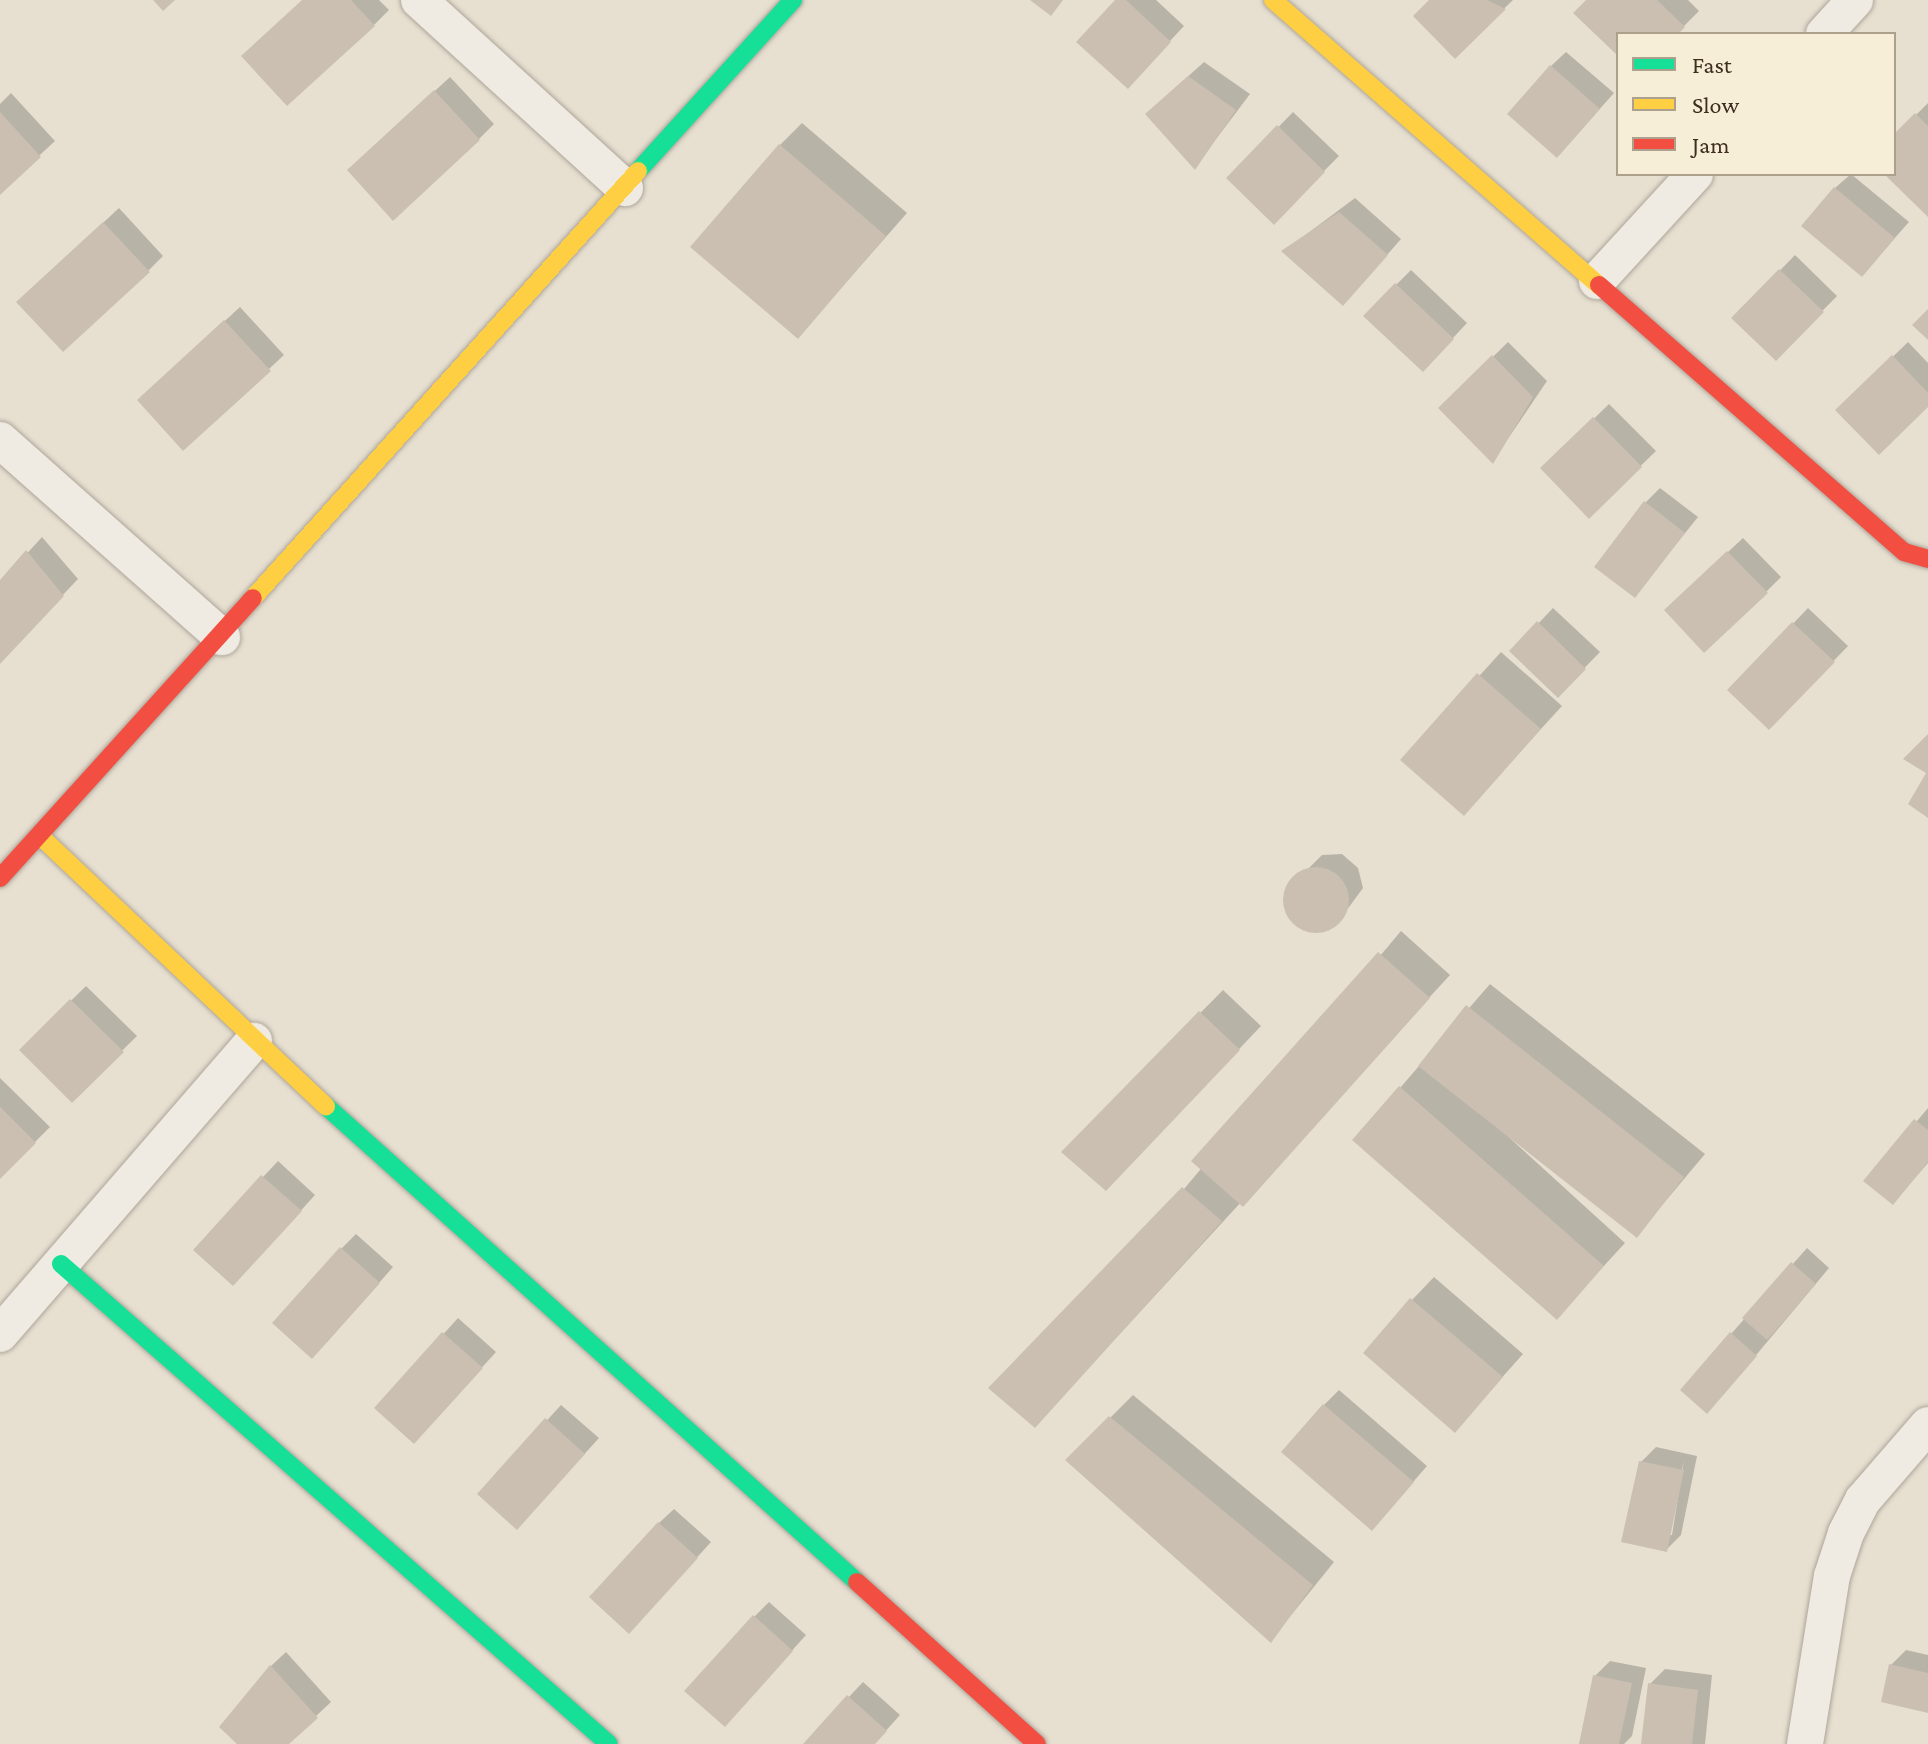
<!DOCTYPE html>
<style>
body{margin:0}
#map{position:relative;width:1928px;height:1744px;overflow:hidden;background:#e7e0d1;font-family:"Crimson Pro",serif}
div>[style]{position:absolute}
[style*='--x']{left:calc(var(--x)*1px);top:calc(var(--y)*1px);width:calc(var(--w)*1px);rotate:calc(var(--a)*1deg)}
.shadow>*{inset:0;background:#0003}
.building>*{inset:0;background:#cbbfb2}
.round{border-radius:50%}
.roads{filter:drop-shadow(0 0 2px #ada599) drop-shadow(0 0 2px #ada599)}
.street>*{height:36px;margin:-18px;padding:0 18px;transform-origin:18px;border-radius:18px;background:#efebe3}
.fast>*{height:18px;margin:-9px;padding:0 9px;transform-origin:9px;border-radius:9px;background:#16e098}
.slow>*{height:18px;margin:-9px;padding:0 9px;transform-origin:9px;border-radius:9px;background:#ffcf43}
.jam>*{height:18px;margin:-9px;padding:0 9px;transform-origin:9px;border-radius:9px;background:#f24e42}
span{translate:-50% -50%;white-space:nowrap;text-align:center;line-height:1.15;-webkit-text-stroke:8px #f7eed8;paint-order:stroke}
.legend{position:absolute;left:1616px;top:32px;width:280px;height:144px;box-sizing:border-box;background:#f7eed8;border:2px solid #ada18e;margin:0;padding:10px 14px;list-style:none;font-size:24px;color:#3d2e20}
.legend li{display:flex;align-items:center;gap:16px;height:40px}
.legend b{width:40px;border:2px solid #ada18e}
</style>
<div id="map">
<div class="shadow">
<div style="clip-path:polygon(303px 0,379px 0,389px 10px,374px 25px)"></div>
<div style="clip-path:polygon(1118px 0,1156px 0,1184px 26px,1142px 71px)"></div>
<div style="clip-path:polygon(1431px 0,1513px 0,1455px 56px)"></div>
<div style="clip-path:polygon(1589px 0,1688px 0,1699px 11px,1676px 34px,1618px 34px,1618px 53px)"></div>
<div style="clip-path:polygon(1566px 52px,1614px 93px,1572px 140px,1551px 66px)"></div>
<div style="clip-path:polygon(1204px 62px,1250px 94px,1195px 167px,1163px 99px)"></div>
<div style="clip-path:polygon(450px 77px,494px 124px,479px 139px,364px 156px)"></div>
<div style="clip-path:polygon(11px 93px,55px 141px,0 192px,0 104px)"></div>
<div style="clip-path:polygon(1928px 103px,1928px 214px,1887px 174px,1894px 174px,1894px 137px)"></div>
<div style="clip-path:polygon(1293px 112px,1339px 156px,1273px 222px,1229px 178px)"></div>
<div style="clip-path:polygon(802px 123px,907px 213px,798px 337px,780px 145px)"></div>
<div style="clip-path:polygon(1851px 174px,1909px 222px,1862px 275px,1835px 188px)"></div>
<div style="clip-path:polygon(1355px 198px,1401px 239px,1358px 288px,1284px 251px)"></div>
<div style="clip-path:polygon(119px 208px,163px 256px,148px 271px,34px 287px)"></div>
<div style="clip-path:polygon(1795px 255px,1837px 296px,1776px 358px,1734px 318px)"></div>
<div style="clip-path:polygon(1411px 270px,1467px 323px,1437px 355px,1365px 316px)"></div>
<div style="clip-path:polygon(240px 307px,284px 355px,269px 369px,154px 386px)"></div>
<div style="clip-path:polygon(1508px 342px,1547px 381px,1493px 461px,1441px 408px)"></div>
<div style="clip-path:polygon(1908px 342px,1928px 363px,1928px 404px,1838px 410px)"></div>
<div style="clip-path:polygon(1609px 404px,1656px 451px,1589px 516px,1543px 468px)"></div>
<div style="clip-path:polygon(1660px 488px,1698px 517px,1635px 595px,1645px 503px)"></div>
<div style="clip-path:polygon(42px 537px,78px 579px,0 661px,0 583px)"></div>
<div style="clip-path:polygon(1743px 538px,1781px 577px,1766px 592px,1681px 596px)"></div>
<div style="clip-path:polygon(1553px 608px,1600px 652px,1558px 695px,1512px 651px)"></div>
<div style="clip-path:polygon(1808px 608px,1848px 646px,1769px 728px,1730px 690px)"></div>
<div style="clip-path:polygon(1501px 652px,1562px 706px,1464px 813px,1403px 760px)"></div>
<div style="clip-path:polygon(1342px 854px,1358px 868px,1363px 888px,1338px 922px,1308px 929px,1292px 919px,1286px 891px,1322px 855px)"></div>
<div style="clip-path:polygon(1401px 931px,1450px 975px,1035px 1426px,1184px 1189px)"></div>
<div style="clip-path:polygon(1490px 984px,1705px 1154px,1637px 1235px,1489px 1119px,1625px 1243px,1556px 1318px,1400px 1088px)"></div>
<div style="clip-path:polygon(86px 986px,137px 1036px,72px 1100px,21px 1050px)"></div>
<div style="clip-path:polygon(1223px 990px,1261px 1026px,1128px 1166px,1063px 1152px)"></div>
<div style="clip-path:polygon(0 1078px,50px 1127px,0 1177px)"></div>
<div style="clip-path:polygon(1928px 1108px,1928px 1163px,1893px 1203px,1866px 1181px)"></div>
<div style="clip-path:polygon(278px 1161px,315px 1195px,248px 1269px,195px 1250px)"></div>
<div style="clip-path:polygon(356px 1234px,393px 1267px,327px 1342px,341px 1249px)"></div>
<div style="clip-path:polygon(1807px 1248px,1829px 1268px,1722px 1396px,1731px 1334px)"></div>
<div style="clip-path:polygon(1434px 1277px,1523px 1354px,1455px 1430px,1412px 1300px)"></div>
<div style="clip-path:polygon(458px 1318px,496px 1352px,429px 1426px,377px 1407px)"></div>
<div style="clip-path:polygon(1339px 1390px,1427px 1466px,1386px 1513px,1324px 1405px)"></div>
<div style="clip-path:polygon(1133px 1395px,1334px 1562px,1271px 1640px,1068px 1460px)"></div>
<div style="clip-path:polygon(561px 1405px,599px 1438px,532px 1512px,480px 1494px)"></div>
<div style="clip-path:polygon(evenodd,1656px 1447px,1697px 1456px,1681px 1535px,1666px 1550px,1641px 1462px,1656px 1447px,1684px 1460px,1672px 1535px,1668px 1535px,1684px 1460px)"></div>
<div style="clip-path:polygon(674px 1509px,711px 1542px,644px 1616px,659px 1523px)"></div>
<div style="clip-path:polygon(769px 1602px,806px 1635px,739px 1710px,754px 1617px)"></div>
<div style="clip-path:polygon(1906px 1650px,1928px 1655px,1928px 1711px,1891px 1665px)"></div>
<div style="clip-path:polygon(286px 1652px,331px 1702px,286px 1744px,240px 1744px,271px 1666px)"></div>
<div style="clip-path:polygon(1610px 1661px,1646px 1668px,1632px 1736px,1624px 1744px,1581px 1744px,1595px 1676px)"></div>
<div style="clip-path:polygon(1665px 1669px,1712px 1675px,1705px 1744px,1643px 1744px,1650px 1684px)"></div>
<div style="clip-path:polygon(863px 1682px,900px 1715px,874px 1744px,805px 1744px)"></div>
</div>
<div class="building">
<div style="clip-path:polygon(153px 0,175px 0,163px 11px)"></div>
<div style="clip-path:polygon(302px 0,351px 0,375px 26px,287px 106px,241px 56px)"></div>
<div style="clip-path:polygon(1030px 0,1063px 0,1051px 16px)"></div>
<div style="clip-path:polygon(1115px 0,1126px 0,1171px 42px,1128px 89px,1076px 42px)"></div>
<div style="clip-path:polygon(1429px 0,1487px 0,1506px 9px,1455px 59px,1413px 16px)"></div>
<div style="clip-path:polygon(1586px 0,1657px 0,1685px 27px,1678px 34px,1618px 34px,1618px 56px,1573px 13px)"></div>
<div style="clip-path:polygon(1550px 65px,1600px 109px,1557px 158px,1507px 114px)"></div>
<div style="clip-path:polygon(1188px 76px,1236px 110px,1195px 170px,1145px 114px)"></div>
<div style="clip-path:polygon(434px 90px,480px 140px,393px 221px,347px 170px)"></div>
<div style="clip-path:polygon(0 112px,41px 157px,0 195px)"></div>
<div style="clip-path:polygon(1915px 113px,1928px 126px,1928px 217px,1884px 174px,1894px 174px,1894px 134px)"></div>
<div style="clip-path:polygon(1277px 125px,1325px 172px,1274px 225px,1226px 178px)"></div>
<div style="clip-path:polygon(779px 144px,886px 236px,798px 339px,690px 247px)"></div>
<div style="clip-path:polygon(1834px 187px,1895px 238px,1862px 277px,1801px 226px)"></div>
<div style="clip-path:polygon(1339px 212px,1388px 255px,1343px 306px,1281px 251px)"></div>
<div style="clip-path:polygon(103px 222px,150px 272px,63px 352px,16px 302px)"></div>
<div style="clip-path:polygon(1779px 269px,1824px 312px,1776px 361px,1731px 318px)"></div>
<div style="clip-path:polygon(1395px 283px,1454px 339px,1423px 372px,1363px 316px)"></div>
<div style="clip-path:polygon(1928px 309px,1928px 340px,1912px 325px)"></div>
<div style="clip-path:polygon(224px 320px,271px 371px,183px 451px,137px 400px)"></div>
<div style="clip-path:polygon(1492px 355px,1533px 397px,1493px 464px,1438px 408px)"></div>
<div style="clip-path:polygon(1892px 355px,1928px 393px,1928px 407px,1879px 455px,1835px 410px)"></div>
<div style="clip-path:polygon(1593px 417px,1642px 467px,1589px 519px,1540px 468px)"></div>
<div style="clip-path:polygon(1644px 501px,1685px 533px,1635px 598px,1594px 567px)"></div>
<div style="clip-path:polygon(26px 550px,64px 596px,0 664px,0 580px)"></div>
<div style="clip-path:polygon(1727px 551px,1768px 593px,1704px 653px,1664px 610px)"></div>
<div style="clip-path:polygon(1537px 621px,1586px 669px,1558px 698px,1509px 651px)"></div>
<div style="clip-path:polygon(1792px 622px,1835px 662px,1769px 730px,1727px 690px)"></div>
<div style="clip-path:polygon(1477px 673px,1541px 729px,1464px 816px,1400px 760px)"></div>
<div style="clip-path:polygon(1928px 734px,1928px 818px,1908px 804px,1926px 773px,1903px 759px)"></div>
<div class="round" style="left:1283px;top:867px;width:66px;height:66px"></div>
<div style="clip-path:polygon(1378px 952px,1430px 998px,1243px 1207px,1191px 1161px)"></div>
<div style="clip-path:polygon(70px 999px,124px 1052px,72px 1103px,19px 1050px)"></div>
<div style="clip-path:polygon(1466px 1005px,1684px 1177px,1637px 1238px,1418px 1066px)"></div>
<div style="clip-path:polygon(1199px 1011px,1240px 1050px,1106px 1191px,1061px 1152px)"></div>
<div style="clip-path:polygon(1399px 1086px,1604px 1266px,1557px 1320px,1352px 1140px)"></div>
<div style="clip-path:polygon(0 1107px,36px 1143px,0 1179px)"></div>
<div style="clip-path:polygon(1914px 1119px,1928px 1130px,1928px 1162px,1893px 1205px,1863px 1181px)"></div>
<div style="clip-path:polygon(261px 1175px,302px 1211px,233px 1286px,193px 1250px)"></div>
<div style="clip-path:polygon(1182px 1187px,1222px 1221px,1035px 1428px,988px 1388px)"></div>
<div style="clip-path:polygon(340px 1247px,380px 1283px,312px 1359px,272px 1323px)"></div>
<div style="clip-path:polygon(1791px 1262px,1816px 1284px,1767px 1340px,1742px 1318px)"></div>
<div style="clip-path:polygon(1410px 1298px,1503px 1377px,1455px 1433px,1363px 1353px)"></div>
<div style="clip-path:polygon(442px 1332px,483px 1368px,414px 1444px,374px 1408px)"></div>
<div style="clip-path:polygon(1730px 1332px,1757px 1356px,1707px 1414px,1680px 1390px)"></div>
<div style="clip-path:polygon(1323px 1404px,1414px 1482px,1372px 1531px,1281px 1452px)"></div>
<div style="clip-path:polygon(1109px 1416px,1313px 1585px,1271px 1643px,1065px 1460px)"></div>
<div style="clip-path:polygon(545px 1418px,585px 1454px,517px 1530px,477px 1494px)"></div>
<div style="clip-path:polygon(1639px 1461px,1684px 1470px,1667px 1552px,1621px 1542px)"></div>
<div style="clip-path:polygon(658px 1522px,698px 1558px,629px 1634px,589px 1597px)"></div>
<div style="clip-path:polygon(753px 1615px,793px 1651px,725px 1727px,684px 1691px)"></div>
<div style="clip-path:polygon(1889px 1664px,1928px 1673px,1928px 1713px,1881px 1702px)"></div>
<div style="clip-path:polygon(270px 1665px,318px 1718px,289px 1744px,237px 1744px,219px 1727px)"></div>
<div style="clip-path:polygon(1593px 1675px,1632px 1683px,1619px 1744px,1579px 1744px)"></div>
<div style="clip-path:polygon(1648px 1683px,1698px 1690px,1692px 1744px,1641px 1744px)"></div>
<div style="clip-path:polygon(847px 1695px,887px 1731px,875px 1744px,803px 1744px)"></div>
</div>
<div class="roads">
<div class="street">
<div style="--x:419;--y:0;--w:279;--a:42.4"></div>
<div style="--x:1824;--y:34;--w:46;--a:-47.6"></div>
<div style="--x:1597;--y:281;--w:145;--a:-47.5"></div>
<div style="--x:0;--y:440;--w:297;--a:41.6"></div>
<div style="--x:0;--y:1334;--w:388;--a:-49.1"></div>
<div style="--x:1805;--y:1744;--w:170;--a:-80.9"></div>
<div style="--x:1832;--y:1576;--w:45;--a:-72"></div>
<div style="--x:1846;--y:1533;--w:37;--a:-63"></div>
<div style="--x:1863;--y:1500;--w:99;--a:-49.1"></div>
</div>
<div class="fast">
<div style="--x:638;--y:171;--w:231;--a:-47.8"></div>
<div style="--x:326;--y:1106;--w:713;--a:41.87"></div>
<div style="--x:61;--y:1264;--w:728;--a:41.22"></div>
</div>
<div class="slow">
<div style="--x:1273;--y:0;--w:433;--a:41.2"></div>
<div style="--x:253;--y:598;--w:575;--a:-47.96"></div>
<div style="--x:39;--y:835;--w:395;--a:43.4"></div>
</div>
<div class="jam">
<div style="--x:1599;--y:285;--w:405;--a:41.2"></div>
<div style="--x:1904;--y:552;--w:25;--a:16"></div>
<div style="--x:0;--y:878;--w:377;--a:-47.9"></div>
<div style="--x:857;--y:1582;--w:242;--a:42"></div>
</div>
</div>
<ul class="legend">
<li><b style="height:10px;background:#16e098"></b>Fast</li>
<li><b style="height:10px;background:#ffcf43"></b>Slow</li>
<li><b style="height:10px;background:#f24e42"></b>Jam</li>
</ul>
</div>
